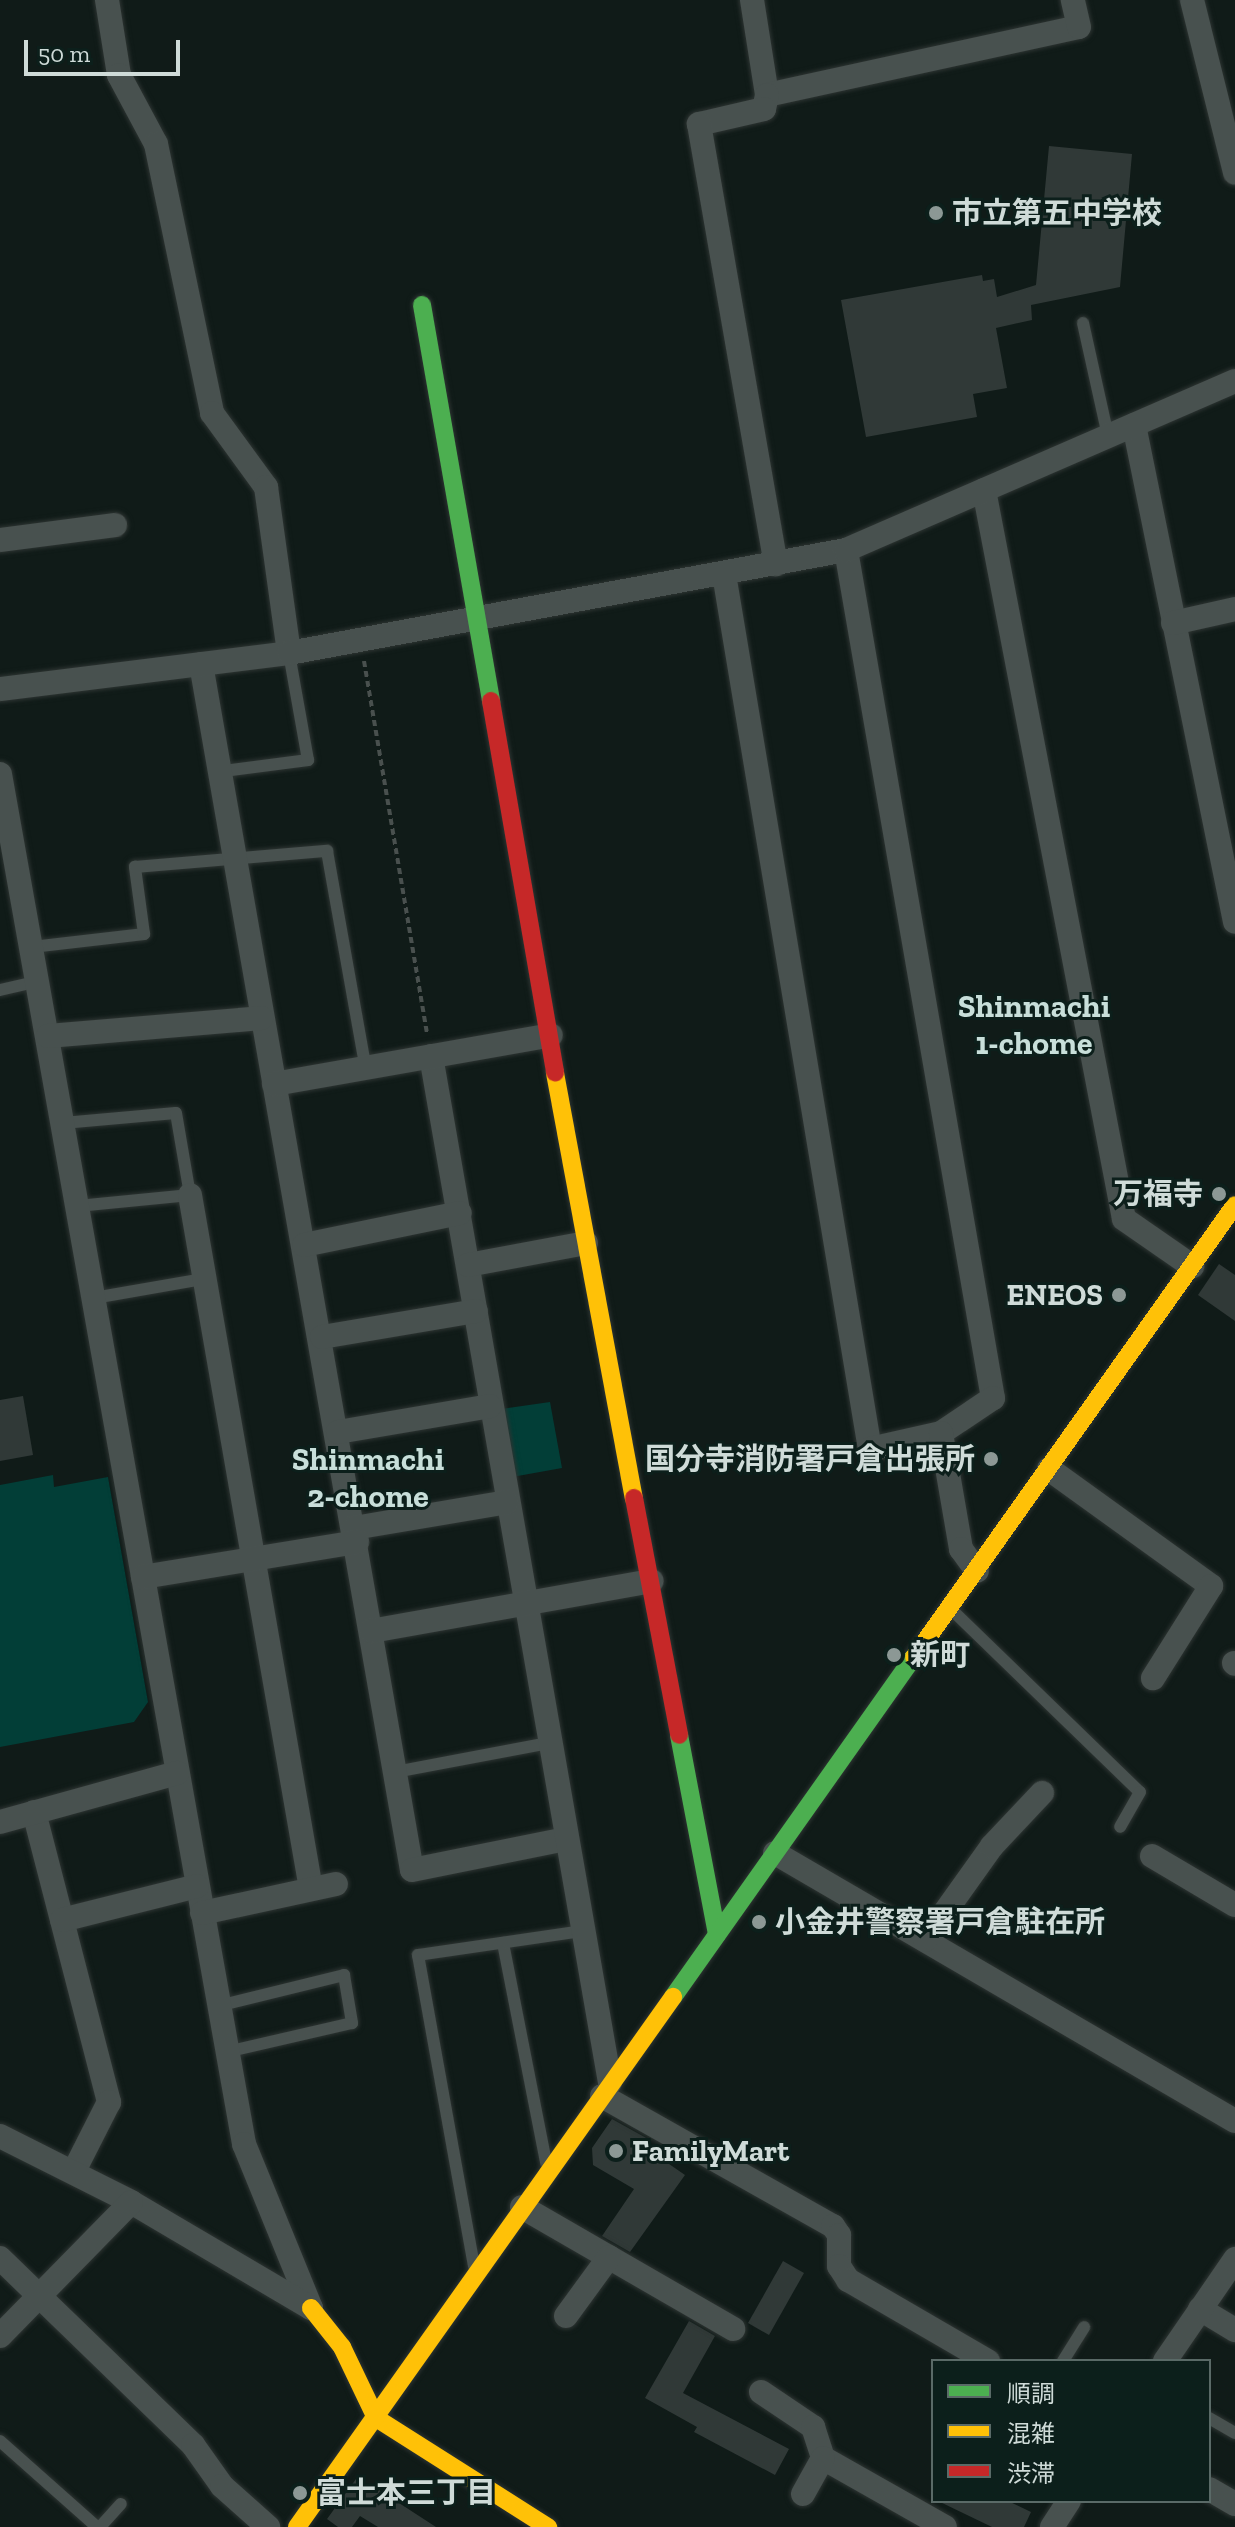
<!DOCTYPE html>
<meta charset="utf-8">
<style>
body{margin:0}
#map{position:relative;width:1235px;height:2527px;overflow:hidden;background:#101b18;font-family:"Zilla Slab","Noto Sans JP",serif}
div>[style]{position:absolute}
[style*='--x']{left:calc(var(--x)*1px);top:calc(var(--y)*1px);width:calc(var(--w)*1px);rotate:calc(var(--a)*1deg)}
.green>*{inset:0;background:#023e37}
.building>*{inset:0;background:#303937}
.path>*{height:4px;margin-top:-2px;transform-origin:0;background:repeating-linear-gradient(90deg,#49504e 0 6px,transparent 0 10px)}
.roads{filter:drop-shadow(0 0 2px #2d3432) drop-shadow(0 0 2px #2d3432)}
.lane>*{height:12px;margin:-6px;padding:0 6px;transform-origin:6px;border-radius:6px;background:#48514f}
.street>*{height:24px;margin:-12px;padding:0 12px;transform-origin:12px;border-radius:12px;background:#48514f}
.fast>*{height:18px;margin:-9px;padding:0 9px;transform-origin:9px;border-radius:9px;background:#4caf50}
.slow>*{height:18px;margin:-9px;padding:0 9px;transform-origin:9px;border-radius:9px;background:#ffc107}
.jam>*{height:18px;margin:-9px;padding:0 9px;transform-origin:9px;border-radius:9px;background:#c62828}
.dots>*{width:22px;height:22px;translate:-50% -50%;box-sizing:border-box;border:4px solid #0c1f1b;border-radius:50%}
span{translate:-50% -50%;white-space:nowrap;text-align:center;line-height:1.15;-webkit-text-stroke:6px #0c1f1b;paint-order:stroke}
.poi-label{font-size:30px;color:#cfdbd8;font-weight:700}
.left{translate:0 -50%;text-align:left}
.right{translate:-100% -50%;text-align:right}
.neighbourhood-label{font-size:32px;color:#c8dfda;font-weight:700}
.legend{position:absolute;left:931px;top:2359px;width:280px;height:144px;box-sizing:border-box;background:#0c1f1b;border:2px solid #5a6a67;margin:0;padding:10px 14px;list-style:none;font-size:24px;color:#cfdbd8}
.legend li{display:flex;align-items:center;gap:16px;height:40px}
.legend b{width:40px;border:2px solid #5a6a67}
.scale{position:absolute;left:24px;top:40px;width:156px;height:36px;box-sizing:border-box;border:4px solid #cfdbd8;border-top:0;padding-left:10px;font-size:24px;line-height:28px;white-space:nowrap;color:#cfdbd8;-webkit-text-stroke:6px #0c1f1b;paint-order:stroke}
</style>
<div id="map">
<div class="green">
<div style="clip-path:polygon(550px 1402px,562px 1468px,507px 1478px,495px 1410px)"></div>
<div style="clip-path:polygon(53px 1475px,54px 1487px,108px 1477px,148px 1702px,134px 1722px,0 1747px,0 1485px)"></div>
</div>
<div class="building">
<div style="clip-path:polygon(1049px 146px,1132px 154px,1120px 287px,1031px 305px,1032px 320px,996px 328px,1007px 388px,973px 394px,977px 417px,866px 437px,841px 300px,982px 275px,983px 281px,994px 279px,997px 297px,1036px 285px)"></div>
<div style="clip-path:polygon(1219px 1264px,1235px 1275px,1235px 1321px,1198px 1295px)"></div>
<div style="clip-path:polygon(23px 1396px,33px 1455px,0 1461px,0 1400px)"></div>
<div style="clip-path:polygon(612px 2119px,648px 2139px,643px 2146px,685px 2175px,630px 2252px,602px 2236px,634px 2189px,593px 2165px,592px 2148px)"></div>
<div style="clip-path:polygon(783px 2261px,804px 2273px,769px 2335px,748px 2323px)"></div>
<div style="clip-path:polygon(689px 2321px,715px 2336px,683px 2393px,789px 2449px,775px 2475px,694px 2432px,697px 2427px,645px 2398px)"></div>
<div style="clip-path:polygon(356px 2479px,377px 2493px,379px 2490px,436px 2527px,378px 2527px,360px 2516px,352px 2527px,338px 2527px,327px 2519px)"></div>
<div style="clip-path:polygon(938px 2501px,1008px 2501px,1031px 2512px,1024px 2527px,992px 2527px)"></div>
</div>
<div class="path">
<div style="--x:364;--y:661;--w:378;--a:80.4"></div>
</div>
<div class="roads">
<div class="lane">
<div style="--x:1083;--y:323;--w:116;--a:77.5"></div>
<div style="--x:216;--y:772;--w:93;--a:-7.4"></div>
<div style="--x:308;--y:760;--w:109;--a:-100.1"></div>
<div style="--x:32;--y:947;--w:113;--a:-6.6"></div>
<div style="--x:144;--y:934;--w:68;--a:-97.7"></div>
<div style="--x:135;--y:867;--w:193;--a:-4.8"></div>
<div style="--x:327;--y:851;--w:221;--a:79.9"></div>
<div style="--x:0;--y:990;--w:39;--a:-13"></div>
<div style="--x:63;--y:1123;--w:113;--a:-5.1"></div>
<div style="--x:176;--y:1113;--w:83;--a:80.3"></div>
<div style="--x:190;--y:1195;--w:113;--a:174.4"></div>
<div style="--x:94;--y:1298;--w:111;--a:-9.9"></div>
<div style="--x:953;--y:1611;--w:260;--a:44.1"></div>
<div style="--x:1140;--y:1792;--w:40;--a:119.7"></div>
<div style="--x:395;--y:1772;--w:157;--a:-10.7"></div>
<div style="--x:503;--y:1943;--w:224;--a:78.9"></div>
<div style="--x:218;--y:2006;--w:130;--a:-13.8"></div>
<div style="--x:344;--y:1975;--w:49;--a:80.5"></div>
<div style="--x:352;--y:2023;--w:129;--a:167"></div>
<div style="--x:474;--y:2266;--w:316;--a:-100.2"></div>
<div style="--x:418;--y:1955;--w:166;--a:-8.3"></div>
<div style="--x:1063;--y:2361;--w:40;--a:-58"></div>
<div style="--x:1209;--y:2418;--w:30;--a:30"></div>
<div style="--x:0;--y:2441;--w:130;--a:41.6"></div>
<div style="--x:100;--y:2527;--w:31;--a:-48"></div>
</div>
<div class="street">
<div style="--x:107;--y:0;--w:76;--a:80.9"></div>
<div style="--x:119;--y:75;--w:78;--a:61.8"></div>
<div style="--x:156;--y:144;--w:275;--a:78.2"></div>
<div style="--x:212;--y:413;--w:92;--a:53.9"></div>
<div style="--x:266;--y:487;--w:168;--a:82.1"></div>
<div style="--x:752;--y:0;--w:96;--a:81"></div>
<div style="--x:767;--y:95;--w:319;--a:-12.3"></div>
<div style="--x:1079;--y:27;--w:28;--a:-103"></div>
<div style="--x:1192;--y:0;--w:178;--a:76"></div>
<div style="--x:767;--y:95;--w:14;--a:102"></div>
<div style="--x:764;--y:109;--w:67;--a:167"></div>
<div style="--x:699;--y:124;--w:447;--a:80.1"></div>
<div style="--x:1134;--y:425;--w:507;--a:78.51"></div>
<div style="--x:984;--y:490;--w:742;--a:79.13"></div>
<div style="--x:1124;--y:1219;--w:83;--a:34.7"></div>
<div style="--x:0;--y:540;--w:116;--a:-7.4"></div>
<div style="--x:846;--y:550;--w:861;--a:80.17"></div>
<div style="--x:993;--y:1398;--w:63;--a:146.1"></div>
<div style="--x:724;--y:574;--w:887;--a:80.53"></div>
<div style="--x:870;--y:1449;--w:73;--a:-12.7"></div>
<div style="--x:941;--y:1433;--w:118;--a:80.2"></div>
<div style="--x:961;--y:1549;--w:27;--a:54"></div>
<div style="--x:1173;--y:623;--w:64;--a:-12.7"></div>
<div style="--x:201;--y:664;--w:1224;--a:80.08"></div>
<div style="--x:412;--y:1870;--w:157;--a:-11.4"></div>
<div style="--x:0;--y:689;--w:291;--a:-7.1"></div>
<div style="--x:289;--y:653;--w:566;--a:-10.48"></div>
<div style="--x:846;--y:550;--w:424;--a:-23.5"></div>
<div style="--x:0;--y:774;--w:1392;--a:79.9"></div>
<div style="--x:244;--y:2144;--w:177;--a:67.8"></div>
<div style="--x:48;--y:1036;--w:214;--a:-4.8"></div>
<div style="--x:431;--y:1056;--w:1042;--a:80.11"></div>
<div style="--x:274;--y:1084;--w:281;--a:-10"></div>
<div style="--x:190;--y:1195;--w:704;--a:80.11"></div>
<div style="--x:304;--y:1245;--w:159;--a:-11.6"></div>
<div style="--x:468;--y:1265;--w:120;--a:-10.6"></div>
<div style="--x:322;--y:1337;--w:156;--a:-9.6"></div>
<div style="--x:338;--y:1432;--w:154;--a:-9.7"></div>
<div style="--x:1049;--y:1469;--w:200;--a:35.8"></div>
<div style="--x:1211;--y:1586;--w:109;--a:122.2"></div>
<div style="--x:354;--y:1528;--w:155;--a:-9.6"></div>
<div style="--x:143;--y:1577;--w:217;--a:-9.3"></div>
<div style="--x:371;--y:1631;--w:285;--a:-10.1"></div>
<div style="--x:1234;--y:1663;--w:1;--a:45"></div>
<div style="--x:34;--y:1812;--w:300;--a:75.5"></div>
<div style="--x:109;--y:2102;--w:77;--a:116.9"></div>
<div style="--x:0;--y:1822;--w:184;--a:-15.5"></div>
<div style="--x:775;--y:1853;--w:532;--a:30.23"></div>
<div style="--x:1152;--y:1856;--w:96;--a:30.6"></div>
<div style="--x:202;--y:1913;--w:137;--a:-12.2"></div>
<div style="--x:62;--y:1920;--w:139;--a:-14.1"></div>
<div style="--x:925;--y:1940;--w:115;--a:-54.5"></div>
<div style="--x:992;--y:1846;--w:73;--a:-46.7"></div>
<div style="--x:602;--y:2096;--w:265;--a:29.4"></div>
<div style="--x:833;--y:2226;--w:11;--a:56"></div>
<div style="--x:839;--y:2235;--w:31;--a:90"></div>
<div style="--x:839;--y:2266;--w:17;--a:57"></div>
<div style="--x:848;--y:2280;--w:162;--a:30.1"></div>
<div style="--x:0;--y:2136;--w:147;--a:26.7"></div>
<div style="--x:131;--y:2202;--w:209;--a:30.5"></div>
<div style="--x:522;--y:2207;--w:244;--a:30"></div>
<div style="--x:0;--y:2258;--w:269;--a:44.1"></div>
<div style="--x:193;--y:2445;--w:50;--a:54.7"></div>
<div style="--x:222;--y:2486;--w:62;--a:41.7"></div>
<div style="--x:1200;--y:2309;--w:41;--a:31"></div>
<div style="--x:566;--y:2316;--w:73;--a:-53.9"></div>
<div style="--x:0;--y:2336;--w:187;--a:-45.6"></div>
<div style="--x:1165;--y:2361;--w:124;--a:-55.5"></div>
<div style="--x:761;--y:2392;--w:63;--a:33.9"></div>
<div style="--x:813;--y:2427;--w:33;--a:72"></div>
<div style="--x:823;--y:2458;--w:140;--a:29.5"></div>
<div style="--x:1209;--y:2489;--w:30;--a:30"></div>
<div style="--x:803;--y:2494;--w:41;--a:-60.9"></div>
<div style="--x:1052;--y:2527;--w:31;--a:-57"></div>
</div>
<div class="fast">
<div style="--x:422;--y:305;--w:402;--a:80.1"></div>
<div style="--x:679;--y:1735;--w:203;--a:79.2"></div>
<div style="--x:673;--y:1997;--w:417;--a:-54.7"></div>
</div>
<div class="slow">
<div style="--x:555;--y:1073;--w:432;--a:79.5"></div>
<div style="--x:914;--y:1657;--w:554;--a:-54.62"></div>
<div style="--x:311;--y:2308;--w:50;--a:51.5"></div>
<div style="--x:342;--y:2347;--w:79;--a:64.4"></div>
<div style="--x:376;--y:2418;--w:204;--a:32.4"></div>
<div style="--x:297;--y:2527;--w:650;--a:-54.65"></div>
</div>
<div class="jam">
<div style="--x:491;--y:701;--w:377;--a:80.2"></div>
<div style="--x:634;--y:1498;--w:241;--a:79.2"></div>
</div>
</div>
<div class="dots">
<div style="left:936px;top:213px;background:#8c9895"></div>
<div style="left:1219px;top:1194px;background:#8c9895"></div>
<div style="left:1119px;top:1295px;background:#8c9895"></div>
<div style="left:991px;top:1459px;background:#8c9895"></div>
<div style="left:894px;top:1655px;background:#8c9895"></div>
<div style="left:759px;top:1922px;background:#8c9895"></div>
<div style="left:616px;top:2151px;background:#8c9895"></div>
<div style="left:300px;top:2493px;background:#8c9895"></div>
</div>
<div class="poi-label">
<span class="left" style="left:952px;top:213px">市立第五中学校</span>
<span class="right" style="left:1203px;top:1194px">万福寺</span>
<span class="right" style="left:1103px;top:1295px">ENEOS</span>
<span class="right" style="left:975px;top:1459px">国分寺消防署戸倉出張所</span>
<span class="left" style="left:910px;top:1655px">新町</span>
<span class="left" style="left:775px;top:1922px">小金井警察署戸倉駐在所</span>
<span class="left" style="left:632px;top:2151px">FamilyMart</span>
<span class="left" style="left:316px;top:2493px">富士本三丁目</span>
</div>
<div class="neighbourhood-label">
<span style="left:1034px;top:1025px">Shinmachi<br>1-chome</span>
<span style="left:368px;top:1478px">Shinmachi<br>2-chome</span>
</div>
<ul class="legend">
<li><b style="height:10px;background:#4caf50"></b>順調</li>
<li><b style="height:10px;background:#ffc107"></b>混雑</li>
<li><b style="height:10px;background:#c62828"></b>渋滞</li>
</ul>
<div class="scale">50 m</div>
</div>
